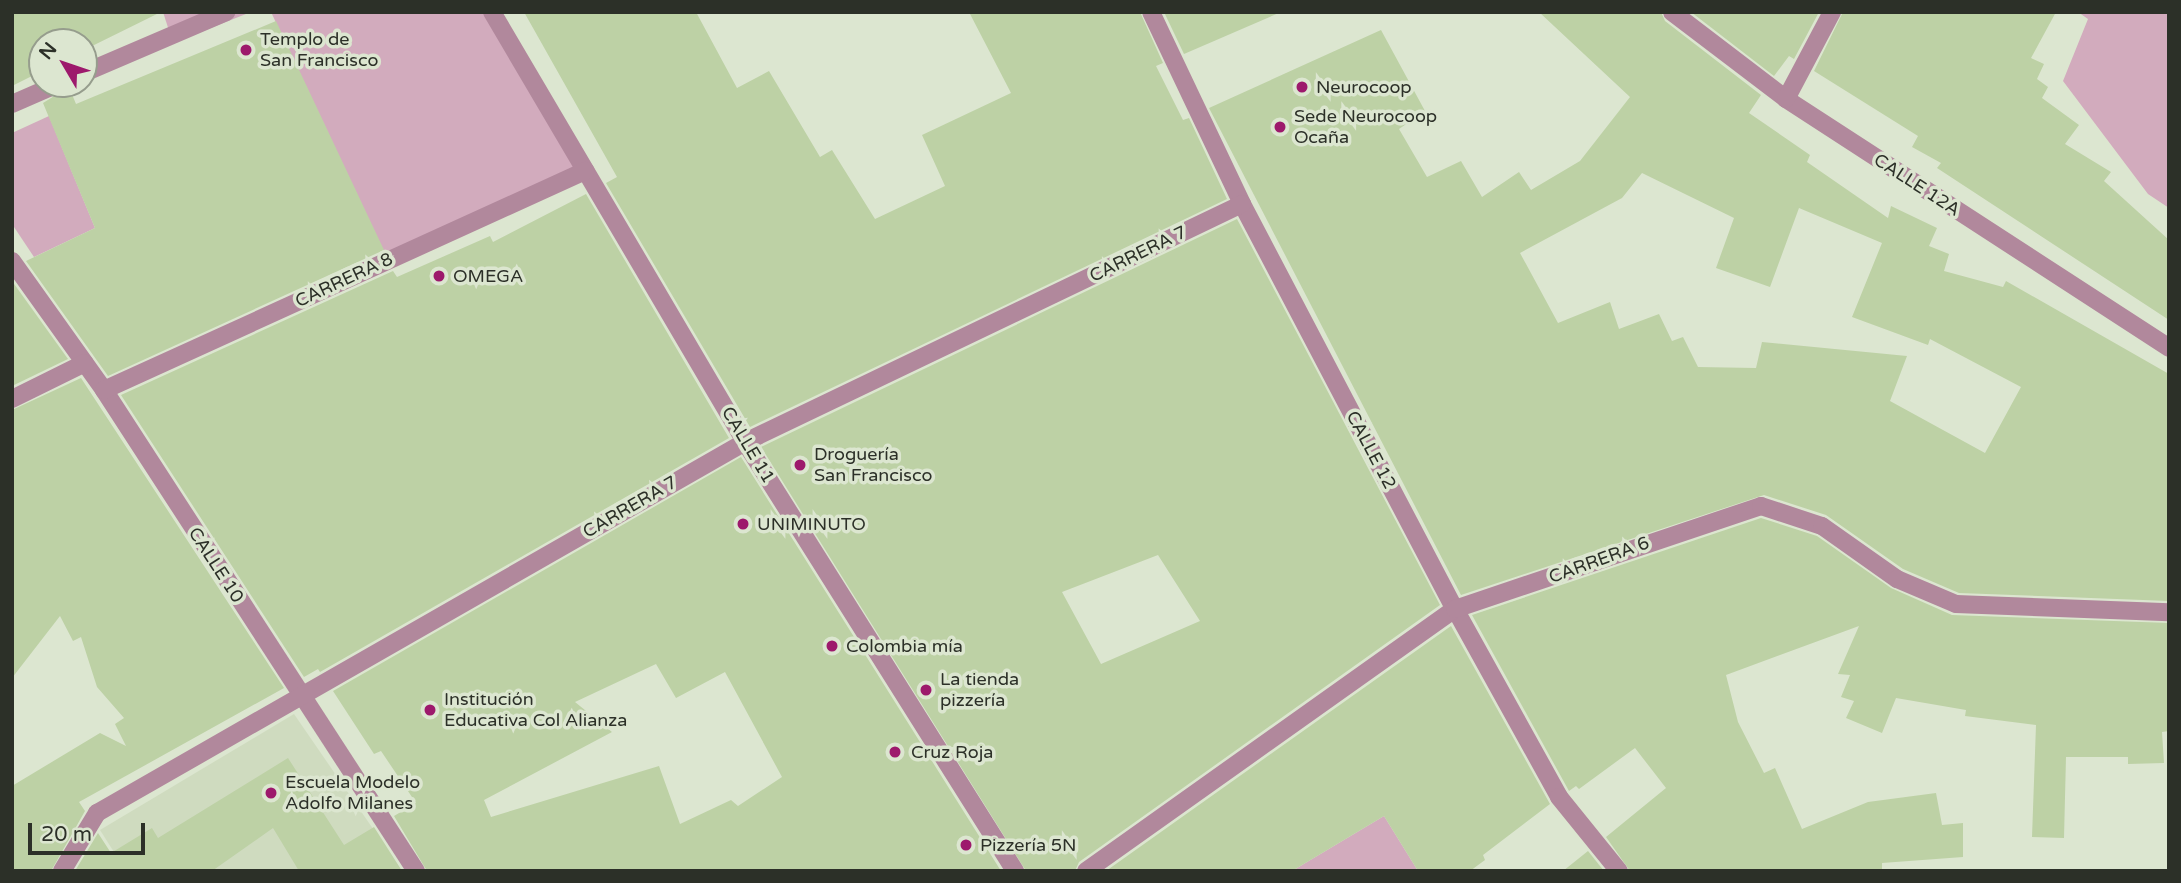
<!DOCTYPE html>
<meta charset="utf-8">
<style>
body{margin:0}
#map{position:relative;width:2181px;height:883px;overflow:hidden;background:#dce6d0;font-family:"Varela Round",sans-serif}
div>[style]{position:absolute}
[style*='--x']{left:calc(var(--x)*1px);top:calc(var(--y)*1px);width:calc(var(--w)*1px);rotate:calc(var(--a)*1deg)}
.built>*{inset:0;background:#cfdbbf}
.green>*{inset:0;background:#d2abbd}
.building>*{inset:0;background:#bdd1a5}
.street>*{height:18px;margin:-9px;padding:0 9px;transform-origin:9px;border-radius:9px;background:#b1889c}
.dots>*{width:19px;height:19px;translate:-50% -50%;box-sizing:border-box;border:4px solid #dce6d0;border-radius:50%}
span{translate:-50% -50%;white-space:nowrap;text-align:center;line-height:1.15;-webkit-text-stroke:7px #dce6d0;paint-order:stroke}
.poi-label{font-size:18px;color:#2c3028}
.left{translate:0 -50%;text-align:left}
.street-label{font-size:18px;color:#2c3028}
.frame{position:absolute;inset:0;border:14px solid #2c3028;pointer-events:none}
.north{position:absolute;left:28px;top:28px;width:70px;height:70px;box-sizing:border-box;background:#dce6d0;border:2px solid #969d8d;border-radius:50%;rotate:309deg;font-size:19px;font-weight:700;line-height:28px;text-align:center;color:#2c3028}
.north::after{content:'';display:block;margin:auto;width:24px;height:32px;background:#9d196c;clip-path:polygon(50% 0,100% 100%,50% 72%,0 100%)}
.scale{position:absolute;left:28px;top:823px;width:117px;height:32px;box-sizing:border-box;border:4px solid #2c3028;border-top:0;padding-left:9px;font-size:21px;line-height:24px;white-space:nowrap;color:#2c3028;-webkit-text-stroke:5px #dce6d0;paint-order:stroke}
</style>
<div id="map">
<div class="built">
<div style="clip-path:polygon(294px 714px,402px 871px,126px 871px,100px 830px)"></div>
</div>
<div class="green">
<div style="clip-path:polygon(163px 12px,251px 12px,173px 43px)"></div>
<div style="clip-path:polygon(271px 12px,485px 12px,583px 178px,386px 256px)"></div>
<div style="clip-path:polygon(2078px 12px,2169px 12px,2169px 208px,2148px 194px,2063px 81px,2088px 19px)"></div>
<div style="clip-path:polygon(49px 116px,95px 228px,34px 257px,12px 224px,12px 133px)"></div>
<div style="clip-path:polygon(1384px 816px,1418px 871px,1292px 871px)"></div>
</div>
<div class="building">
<div style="clip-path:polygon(12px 12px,161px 12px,84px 50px,84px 42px,42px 42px,42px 79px,35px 82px,32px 76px,12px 86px)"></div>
<div style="clip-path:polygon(524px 12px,696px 12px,737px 88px,769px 71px,820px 157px,832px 150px,875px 219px,945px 186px,922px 135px,1011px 93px,969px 12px,1140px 12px,1163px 63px,1156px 66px,1183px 120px,1189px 118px,1227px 199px,750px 427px,606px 183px,617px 177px)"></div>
<div style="clip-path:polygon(1164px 12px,1281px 12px,1184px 54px)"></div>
<div style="clip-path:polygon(evenodd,1539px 12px,1661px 12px,1665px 21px,1761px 95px,1749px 113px,1810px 155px,1807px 162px,1888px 218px,1891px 206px,1937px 228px,1929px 246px,1949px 254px,1944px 271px,2003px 287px,2006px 281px,2169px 374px,2169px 601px,1959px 593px,1903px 569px,1826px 515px,1764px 495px,1461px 595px,1209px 108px,1381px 30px,1425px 111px,1399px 129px,1427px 177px,1461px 161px,1482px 197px,1519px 172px,1531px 190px,1580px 161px,1630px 97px,1539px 12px,1642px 173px,1734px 218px,1716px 268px,1770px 287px,1799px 208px,1882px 243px,1852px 317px,1928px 345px,1930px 339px,2021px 387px,1985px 453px,1890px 401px,1907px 356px,1762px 342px,1756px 368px,1698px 367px,1683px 337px,1672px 341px,1659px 314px,1619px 329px,1610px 302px,1558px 323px,1520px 253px,1622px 198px,1642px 173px)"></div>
<div style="clip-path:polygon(1691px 12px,1819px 12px,1794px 59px,1789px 56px,1774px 76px)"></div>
<div style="clip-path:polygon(1843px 12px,2056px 12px,2031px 58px,2044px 64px,2037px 79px,2048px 87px,2042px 98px,2079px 125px,2065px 144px,2111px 172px,2104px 181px,2169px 240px,2169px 320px,1937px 168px,1941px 163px,1912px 147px,1918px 136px,1814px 71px)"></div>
<div style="clip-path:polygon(276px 21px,384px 250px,108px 376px,26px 261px,95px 228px,43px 103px,69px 87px,76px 104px)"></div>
<div style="clip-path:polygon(586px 194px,729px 438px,320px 672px,318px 669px,304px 677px,121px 395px,393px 271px,397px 277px,490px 236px,493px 242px)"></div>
<div style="clip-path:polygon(evenodd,1237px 219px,1440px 605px,1079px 862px,1075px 871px,1026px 871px,761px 447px,1237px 219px,1158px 555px,1200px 621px,1101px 664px,1062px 592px,1158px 555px)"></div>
<div style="clip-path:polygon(12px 281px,68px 359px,12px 386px)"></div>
<div style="clip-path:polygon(81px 378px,284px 688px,79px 802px,85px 811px,51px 871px,12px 871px,12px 786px,100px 733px,126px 746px,115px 724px,124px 718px,97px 687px,81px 637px,73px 641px,60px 616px,12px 678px,12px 410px)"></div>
<div style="clip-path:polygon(evenodd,741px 457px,1001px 871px,427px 871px,394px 816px,416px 803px,381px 751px,374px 754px,333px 691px,741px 457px,656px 664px,676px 698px,725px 672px,782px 777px,738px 806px,731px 800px,680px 824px,659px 766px,491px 817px,484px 800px,612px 732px,575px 702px,656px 664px)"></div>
<div style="clip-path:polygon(1761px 518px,1817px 536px,1891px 588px,1952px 615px,2169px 623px,2169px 731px,2162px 732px,2164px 763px,2128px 764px,2128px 757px,2066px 757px,2064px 838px,2032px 837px,2036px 725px,1965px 716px,1966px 710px,1896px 698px,1882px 733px,1846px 718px,1854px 701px,1841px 697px,1850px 675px,1838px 674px,1859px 626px,1726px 675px,1738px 722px,1764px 773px,1775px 768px,1802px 829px,1868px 802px,1936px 793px,1942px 825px,1963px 823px,1963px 857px,1882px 863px,1882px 871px,1630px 871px,1606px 837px,1666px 788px,1635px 748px,1579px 789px,1576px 786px,1569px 791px,1472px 615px)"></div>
<div style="clip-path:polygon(1451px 626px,1550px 804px,1483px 855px,1485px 860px,1470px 871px,1418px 871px,1384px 816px,1292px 871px,1106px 871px)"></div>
<div style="clip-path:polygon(288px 758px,344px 845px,374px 827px,402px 871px,299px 871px,273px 828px,212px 871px,75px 871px,98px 833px,111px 853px,152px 828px,158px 838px)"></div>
<div style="clip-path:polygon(1588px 851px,1604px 871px,1563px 871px)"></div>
</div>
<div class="street">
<div style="--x:492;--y:12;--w:499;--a:59.5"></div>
<div style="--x:745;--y:442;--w:507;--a:57.81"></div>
<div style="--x:1151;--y:12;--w:212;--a:64.6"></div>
<div style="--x:1242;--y:204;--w:458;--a:62.3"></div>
<div style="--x:1455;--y:609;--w:215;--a:61"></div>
<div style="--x:1559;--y:797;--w:95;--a:51"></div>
<div style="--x:1672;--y:12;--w:143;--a:37.3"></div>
<div style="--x:1786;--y:99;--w:457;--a:33"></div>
<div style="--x:84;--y:73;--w:155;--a:-23.2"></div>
<div style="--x:1786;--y:99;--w:98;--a:-62.1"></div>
<div style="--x:12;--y:104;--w:50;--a:-23.5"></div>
<div style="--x:12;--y:261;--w:158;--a:54.5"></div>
<div style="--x:104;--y:390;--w:573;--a:57.03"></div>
<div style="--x:104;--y:390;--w:529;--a:-24.48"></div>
<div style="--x:12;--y:399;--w:81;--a:-26.3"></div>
<div style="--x:62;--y:871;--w:68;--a:-58.9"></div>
<div style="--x:97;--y:813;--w:747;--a:-29.79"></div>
<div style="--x:745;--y:442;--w:551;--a:-25.59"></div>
<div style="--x:1086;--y:871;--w:453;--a:-35.4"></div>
<div style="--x:1455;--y:609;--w:323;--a:-18.6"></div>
<div style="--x:1761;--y:506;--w:64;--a:18.2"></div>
<div style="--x:1822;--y:526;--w:92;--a:35.2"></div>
<div style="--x:1897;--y:579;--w:64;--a:23"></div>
<div style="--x:1956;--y:604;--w:213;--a:2.2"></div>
</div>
<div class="dots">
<div style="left:246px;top:50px;background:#9d196c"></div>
<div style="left:1302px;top:87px;background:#9d196c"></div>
<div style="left:1280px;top:127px;background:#9d196c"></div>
<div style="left:439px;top:276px;background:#9d196c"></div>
<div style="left:800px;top:465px;background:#9d196c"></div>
<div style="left:743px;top:524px;background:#9d196c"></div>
<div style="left:832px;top:646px;background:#9d196c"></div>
<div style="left:926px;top:690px;background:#9d196c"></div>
<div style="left:430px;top:710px;background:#9d196c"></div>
<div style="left:895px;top:752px;background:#9d196c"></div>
<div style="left:271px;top:793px;background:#9d196c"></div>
<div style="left:966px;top:845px;background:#9d196c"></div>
</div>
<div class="poi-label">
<span class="left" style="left:260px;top:50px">Templo de<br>San Francisco</span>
<span class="left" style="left:1316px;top:87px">Neurocoop</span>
<span class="left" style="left:1294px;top:127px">Sede Neurocoop<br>Ocaña</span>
<span class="left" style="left:453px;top:276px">OMEGA</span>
<span class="left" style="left:814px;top:465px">Droguería<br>San Francisco</span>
<span class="left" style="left:757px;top:524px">UNIMINUTO</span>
<span class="left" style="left:846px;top:646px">Colombia mía</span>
<span class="left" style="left:940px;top:690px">La tienda<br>pizzería</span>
<span class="left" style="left:444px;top:710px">Institución<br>Educativa Col Alianza</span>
<span class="left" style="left:911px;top:752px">Cruz Roja</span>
<span class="left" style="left:285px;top:793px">Escuela Modelo<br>Adolfo Milanes</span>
<span class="left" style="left:980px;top:845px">Pizzería 5N</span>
</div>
<div class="street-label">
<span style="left:1917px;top:185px;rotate:33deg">CALLE 12A</span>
<span style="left:1138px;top:254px;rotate:-26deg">CARRERA 7</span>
<span style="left:344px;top:280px;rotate:-25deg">CARRERA 8</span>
<span style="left:748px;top:445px;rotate:59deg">CALLE 11</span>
<span style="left:1371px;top:450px;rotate:62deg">CALLE 12</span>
<span style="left:630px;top:507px;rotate:-30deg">CARRERA 7</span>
<span style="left:1599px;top:560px;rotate:-20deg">CARRERA 6</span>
<span style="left:216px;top:565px;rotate:57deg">CALLE 10</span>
</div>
<div class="frame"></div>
<div class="north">N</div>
<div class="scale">20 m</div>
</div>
